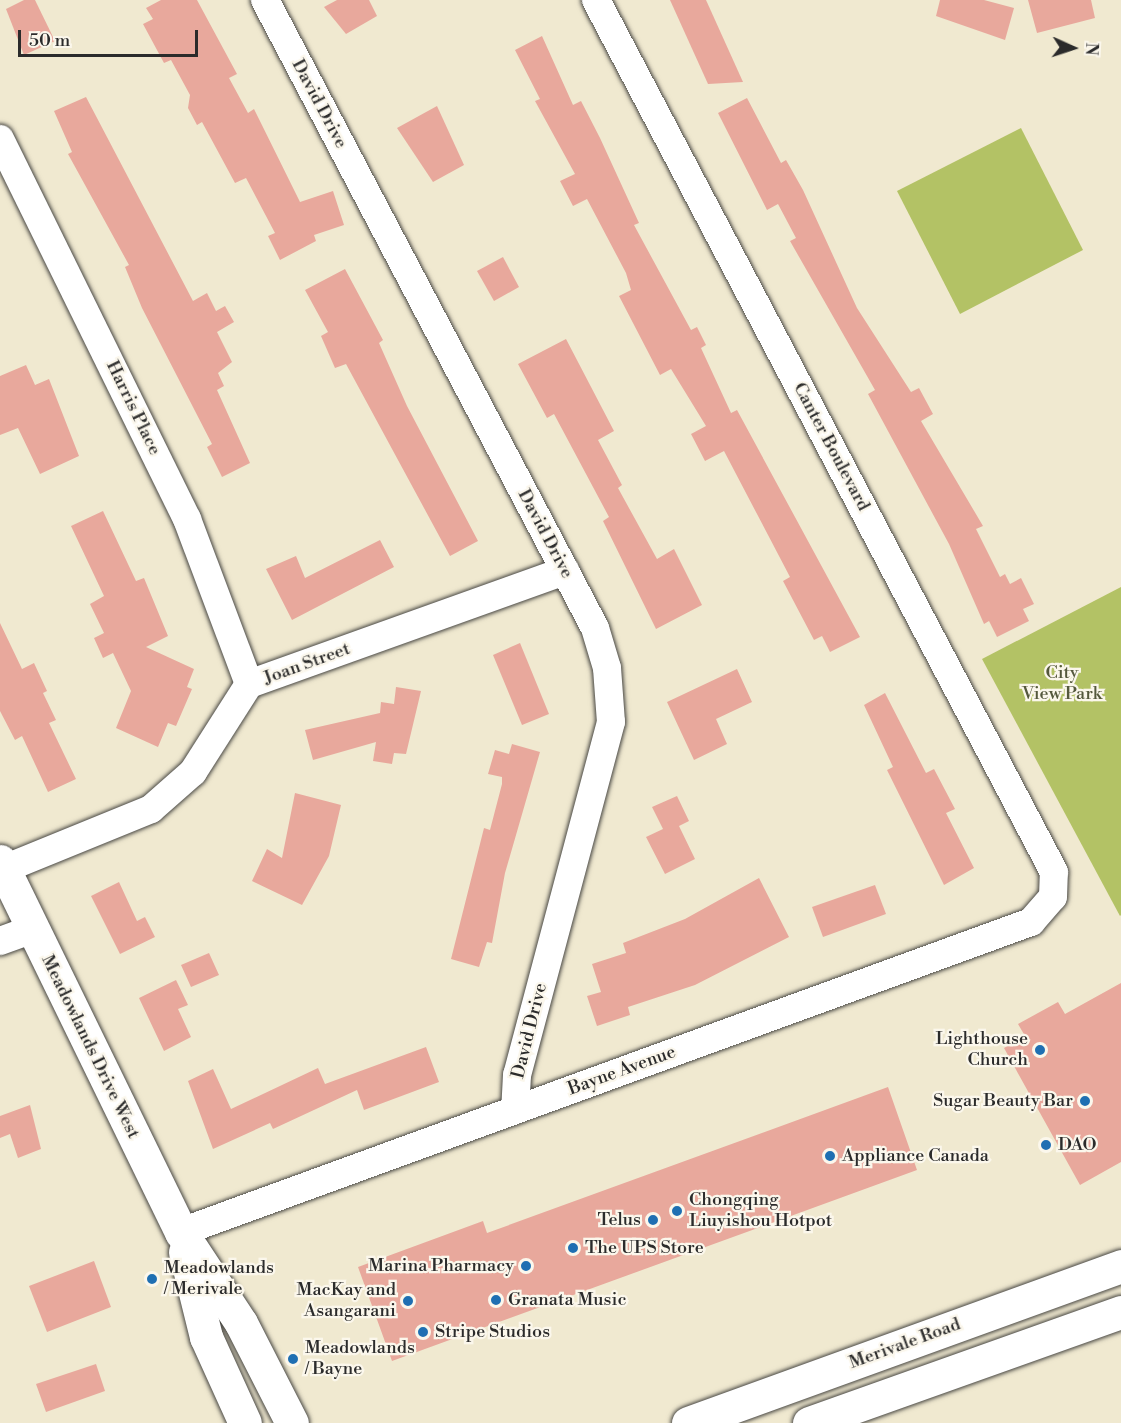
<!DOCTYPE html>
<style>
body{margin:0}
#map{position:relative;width:1121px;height:1423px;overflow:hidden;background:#f0e9d0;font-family:"Libre Bodoni",serif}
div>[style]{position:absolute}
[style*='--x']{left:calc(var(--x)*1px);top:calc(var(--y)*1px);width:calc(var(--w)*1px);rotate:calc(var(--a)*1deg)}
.green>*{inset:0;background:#b3c265}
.building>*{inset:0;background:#e8a89c}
.roads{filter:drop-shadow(0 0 2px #494844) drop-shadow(0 0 2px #494844)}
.street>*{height:28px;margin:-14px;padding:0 14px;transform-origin:14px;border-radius:14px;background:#fff}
.secondary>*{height:33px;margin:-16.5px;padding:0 16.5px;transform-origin:16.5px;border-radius:16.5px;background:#fff}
.dots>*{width:16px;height:16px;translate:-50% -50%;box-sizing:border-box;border:3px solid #fbf7ec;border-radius:50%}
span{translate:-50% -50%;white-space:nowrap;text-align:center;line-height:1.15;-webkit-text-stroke:4.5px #fbf7ec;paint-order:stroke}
.street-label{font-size:18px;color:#2b2b2b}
.park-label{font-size:18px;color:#54583c}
.poi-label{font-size:18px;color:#2b2b2b}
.right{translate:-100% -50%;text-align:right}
.left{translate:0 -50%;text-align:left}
.north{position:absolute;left:1043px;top:18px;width:60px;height:60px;-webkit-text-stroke:4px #fbf7ec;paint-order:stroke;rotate:93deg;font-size:16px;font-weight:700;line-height:24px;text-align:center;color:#2b2b2b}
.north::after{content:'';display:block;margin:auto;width:21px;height:27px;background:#2b2b2b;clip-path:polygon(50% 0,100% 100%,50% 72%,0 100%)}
.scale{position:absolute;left:18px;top:30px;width:180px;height:27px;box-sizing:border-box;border:3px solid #2b2b2b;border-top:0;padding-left:8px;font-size:18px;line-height:21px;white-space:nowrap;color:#2b2b2b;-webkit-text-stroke:4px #fbf7ec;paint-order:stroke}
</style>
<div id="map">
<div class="green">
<div style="clip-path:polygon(1021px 128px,1083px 250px,960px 314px,897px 191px)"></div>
<div style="clip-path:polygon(1121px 587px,1121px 915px,1120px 916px,982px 659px)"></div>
</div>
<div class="building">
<div style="clip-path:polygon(24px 0,35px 0,55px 41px,24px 55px,6px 9px)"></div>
<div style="clip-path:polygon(161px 0,197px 0,237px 74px,229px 78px,248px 113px,254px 109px,300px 202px,333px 191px,344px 225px,314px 235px,316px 241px,280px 260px,268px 236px,275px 233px,246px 178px,235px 183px,202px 122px,197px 125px,188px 108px,190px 95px,171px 60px,164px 63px,143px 24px,153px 19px,146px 8px)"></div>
<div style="clip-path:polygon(337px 0,369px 0,377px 16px,346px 34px,324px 7px)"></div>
<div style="clip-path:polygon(670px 0,706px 0,743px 82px,708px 84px)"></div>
<div style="clip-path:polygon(940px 0,984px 0,1014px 8px,1005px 40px,936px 16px)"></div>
<div style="clip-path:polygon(1028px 0,1091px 0,1095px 18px,1037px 33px)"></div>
<div style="clip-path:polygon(542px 36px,573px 105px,581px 101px,600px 138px,639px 223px,634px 225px,691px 330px,697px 327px,706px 345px,701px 348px,731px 413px,737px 410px,860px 637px,830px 652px,822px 636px,814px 640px,783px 581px,790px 577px,724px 451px,705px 461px,691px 434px,706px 426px,671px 369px,660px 375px,619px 296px,631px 290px,626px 273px,587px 199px,573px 206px,560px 181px,575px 174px,535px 101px,540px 99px,515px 50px)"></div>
<div style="clip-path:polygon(86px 97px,193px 301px,207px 293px,216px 311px,225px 306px,234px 322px,217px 332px,232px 362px,218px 373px,224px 386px,217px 390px,250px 463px,222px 477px,207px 447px,212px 444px,142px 308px,125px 267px,129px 265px,68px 154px,72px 152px,54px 111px)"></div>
<div style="clip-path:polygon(747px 98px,781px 163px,786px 160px,803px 190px,857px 308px,911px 392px,919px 388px,933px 414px,921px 421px,983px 526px,976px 529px,1000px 577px,1005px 574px,1010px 584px,1021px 578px,1034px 604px,1023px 609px,1029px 621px,997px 637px,989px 621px,984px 624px,949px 544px,868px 394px,875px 390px,790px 241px,796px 238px,778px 204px,767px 210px,718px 113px)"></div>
<div style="clip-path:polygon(437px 106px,464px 165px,433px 182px,397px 128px)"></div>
<div style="clip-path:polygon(503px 257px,519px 287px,494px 301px,477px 271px)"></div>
<div style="clip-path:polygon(345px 269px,383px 340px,379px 343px,407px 406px,478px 541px,450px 556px,346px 364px,335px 368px,321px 336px,328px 332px,305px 290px)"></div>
<div style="clip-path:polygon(566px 339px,614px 431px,598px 440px,622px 485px,618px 488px,657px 559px,674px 549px,702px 605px,656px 629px,603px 521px,609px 517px,554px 414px,547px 418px,518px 364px)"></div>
<div style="clip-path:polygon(26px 365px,35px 385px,49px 379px,79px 456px,40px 474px,18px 428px,0 435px,0 376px)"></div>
<div style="clip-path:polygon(103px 511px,136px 581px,144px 578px,168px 636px,146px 647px,194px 669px,187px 687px,192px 689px,176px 726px,168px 723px,158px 747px,116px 728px,131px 691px,113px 653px,103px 658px,94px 638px,104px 633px,90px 604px,104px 596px,71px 526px)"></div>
<div style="clip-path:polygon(380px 540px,394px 567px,292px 620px,266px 569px,296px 556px,305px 578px)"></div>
<div style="clip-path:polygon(0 623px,22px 669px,34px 663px,47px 691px,43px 693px,56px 720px,49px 723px,76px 779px,48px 792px,22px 736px,15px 740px,0 711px)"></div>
<div style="clip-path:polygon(520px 643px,549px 714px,522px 725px,493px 655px)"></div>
<div style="clip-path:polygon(737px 669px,752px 702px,716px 719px,727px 744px,694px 760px,667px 702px)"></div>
<div style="clip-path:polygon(396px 687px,421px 691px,406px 754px,394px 753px,392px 764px,373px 761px,376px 742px,313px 760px,305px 730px,380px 713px,381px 702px,394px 704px)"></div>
<div style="clip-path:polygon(885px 693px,926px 773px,934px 769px,955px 809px,946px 813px,974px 868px,944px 885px,887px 770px,893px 767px,864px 705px)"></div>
<div style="clip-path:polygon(512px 744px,540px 752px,505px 873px,492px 943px,487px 942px,479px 967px,451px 959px,484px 828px,490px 830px,502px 784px,502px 777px,488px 774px,495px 750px,509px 754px)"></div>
<div style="clip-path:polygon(295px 793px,341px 805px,329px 856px,302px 905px,252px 881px,267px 849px,282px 858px)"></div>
<div style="clip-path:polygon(677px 796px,689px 821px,679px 826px,695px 859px,665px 874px,646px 837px,663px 829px,652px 807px)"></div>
<div style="clip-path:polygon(759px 878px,789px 937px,695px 985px,628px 1007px,630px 1015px,597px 1026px,587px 996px,601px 992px,592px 964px,626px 953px,623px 943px,685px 919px)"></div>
<div style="clip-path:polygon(119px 882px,137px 921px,145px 917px,155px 937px,120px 954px,91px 896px)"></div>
<div style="clip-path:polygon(875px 885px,886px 914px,823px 937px,812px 907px)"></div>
<div style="clip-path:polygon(209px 953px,219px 975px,191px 987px,181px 965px)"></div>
<div style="clip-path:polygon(176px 980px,188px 1005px,178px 1009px,191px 1037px,164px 1051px,139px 998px)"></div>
<div style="clip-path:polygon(1121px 983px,1121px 1162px,1080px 1185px,1004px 1048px,1025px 1036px,1018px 1024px,1058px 1002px,1065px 1014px)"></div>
<div style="clip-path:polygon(426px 1047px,439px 1082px,364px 1110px,357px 1090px,273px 1129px,270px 1123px,213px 1149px,188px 1081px,213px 1069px,231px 1109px,318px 1068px,325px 1084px)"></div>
<div style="clip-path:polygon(888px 1087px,917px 1170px,392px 1361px,358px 1267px,483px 1221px,487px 1233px)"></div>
<div style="clip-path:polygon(30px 1105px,41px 1149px,18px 1158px,10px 1134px,0 1138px,0 1116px)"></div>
<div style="clip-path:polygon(94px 1261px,111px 1307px,47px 1332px,29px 1286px)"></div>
<div style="clip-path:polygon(96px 1364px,105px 1391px,46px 1412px,36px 1384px)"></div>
</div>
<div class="roads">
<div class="street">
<div style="--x:265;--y:0;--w:709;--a:62.28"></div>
<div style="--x:595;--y:628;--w:42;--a:73.3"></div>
<div style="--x:607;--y:668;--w:54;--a:85.8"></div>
<div style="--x:611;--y:722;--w:365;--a:104.9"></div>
<div style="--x:517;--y:1075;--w:35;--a:93"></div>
<div style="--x:0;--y:139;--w:424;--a:63.8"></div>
<div style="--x:187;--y:519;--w:176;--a:69.4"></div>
<div style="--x:4;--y:869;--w:159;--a:-22.2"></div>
<div style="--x:151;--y:809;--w:56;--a:-41.4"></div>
<div style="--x:193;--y:772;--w:104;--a:-57.5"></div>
<div style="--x:249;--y:684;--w:336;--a:-19.7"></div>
<div style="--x:0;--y:941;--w:35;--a:-20"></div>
<div style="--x:181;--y:1232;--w:905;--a:-20.04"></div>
<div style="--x:1031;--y:922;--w:33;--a:-49"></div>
<div style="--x:1053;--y:897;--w:25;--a:-88"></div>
<div style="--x:1054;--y:872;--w:985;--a:-117.71"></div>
</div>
<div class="secondary">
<div style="--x:0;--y:861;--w:413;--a:64"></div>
<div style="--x:181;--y:1232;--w:109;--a:56.6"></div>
<div style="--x:241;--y:1323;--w:112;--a:63"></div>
<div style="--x:185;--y:1252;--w:88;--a:76.1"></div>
<div style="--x:206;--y:1337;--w:94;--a:65.6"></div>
<div style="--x:688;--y:1423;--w:461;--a:-19.9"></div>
<div style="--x:809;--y:1423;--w:331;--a:-19.6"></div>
</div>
</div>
<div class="dots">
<div style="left:1040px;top:1050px;background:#1f6fb2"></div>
<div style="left:1085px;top:1101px;background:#1f6fb2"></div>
<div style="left:1046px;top:1145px;background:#1f6fb2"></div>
<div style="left:830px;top:1156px;background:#1f6fb2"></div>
<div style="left:677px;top:1211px;background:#1f6fb2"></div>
<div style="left:653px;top:1220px;background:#1f6fb2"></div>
<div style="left:573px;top:1248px;background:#1f6fb2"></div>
<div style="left:526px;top:1266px;background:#1f6fb2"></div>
<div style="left:152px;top:1279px;background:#1f6fb2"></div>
<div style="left:496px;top:1300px;background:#1f6fb2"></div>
<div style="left:408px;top:1301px;background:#1f6fb2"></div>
<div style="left:423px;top:1332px;background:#1f6fb2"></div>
<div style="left:293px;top:1359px;background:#1f6fb2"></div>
</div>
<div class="street-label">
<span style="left:319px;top:104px;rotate:62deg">David Drive</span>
<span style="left:133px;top:408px;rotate:64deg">Harris Place</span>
<span style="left:831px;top:447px;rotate:62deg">Canter Boulevard</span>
<span style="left:545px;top:534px;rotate:62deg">David Drive</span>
<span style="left:307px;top:664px;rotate:-20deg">Joan Street</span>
<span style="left:530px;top:1031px;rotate:-76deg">David Drive</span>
<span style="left:90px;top:1047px;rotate:64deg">Meadowlands Drive West</span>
<span style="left:622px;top:1071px;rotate:-20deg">Bayne Avenue</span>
<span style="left:905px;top:1344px;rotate:-20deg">Merivale Road</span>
</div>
<div class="park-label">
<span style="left:1062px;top:684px">City<br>View Park</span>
</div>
<div class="poi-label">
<span class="right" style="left:1028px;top:1050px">Lighthouse<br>Church</span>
<span class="right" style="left:1073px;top:1101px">Sugar Beauty Bar</span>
<span class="left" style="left:1058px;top:1145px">DAO</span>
<span class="left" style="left:842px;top:1156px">Appliance Canada</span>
<span class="left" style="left:689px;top:1211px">Chongqing<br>Liuyishou Hotpot</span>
<span class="right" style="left:641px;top:1220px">Telus</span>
<span class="left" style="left:585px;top:1248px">The UPS Store</span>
<span class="right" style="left:514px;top:1266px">Marina Pharmacy</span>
<span class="left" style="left:164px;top:1279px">Meadowlands<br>/ Merivale</span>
<span class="right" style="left:396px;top:1301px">MacKay and<br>Asangarani</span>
<span class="left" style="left:508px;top:1300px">Granata Music</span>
<span class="left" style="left:435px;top:1332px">Stripe Studios</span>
<span class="left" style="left:305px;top:1359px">Meadowlands<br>/ Bayne</span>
</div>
<div class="north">N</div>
<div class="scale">50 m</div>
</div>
